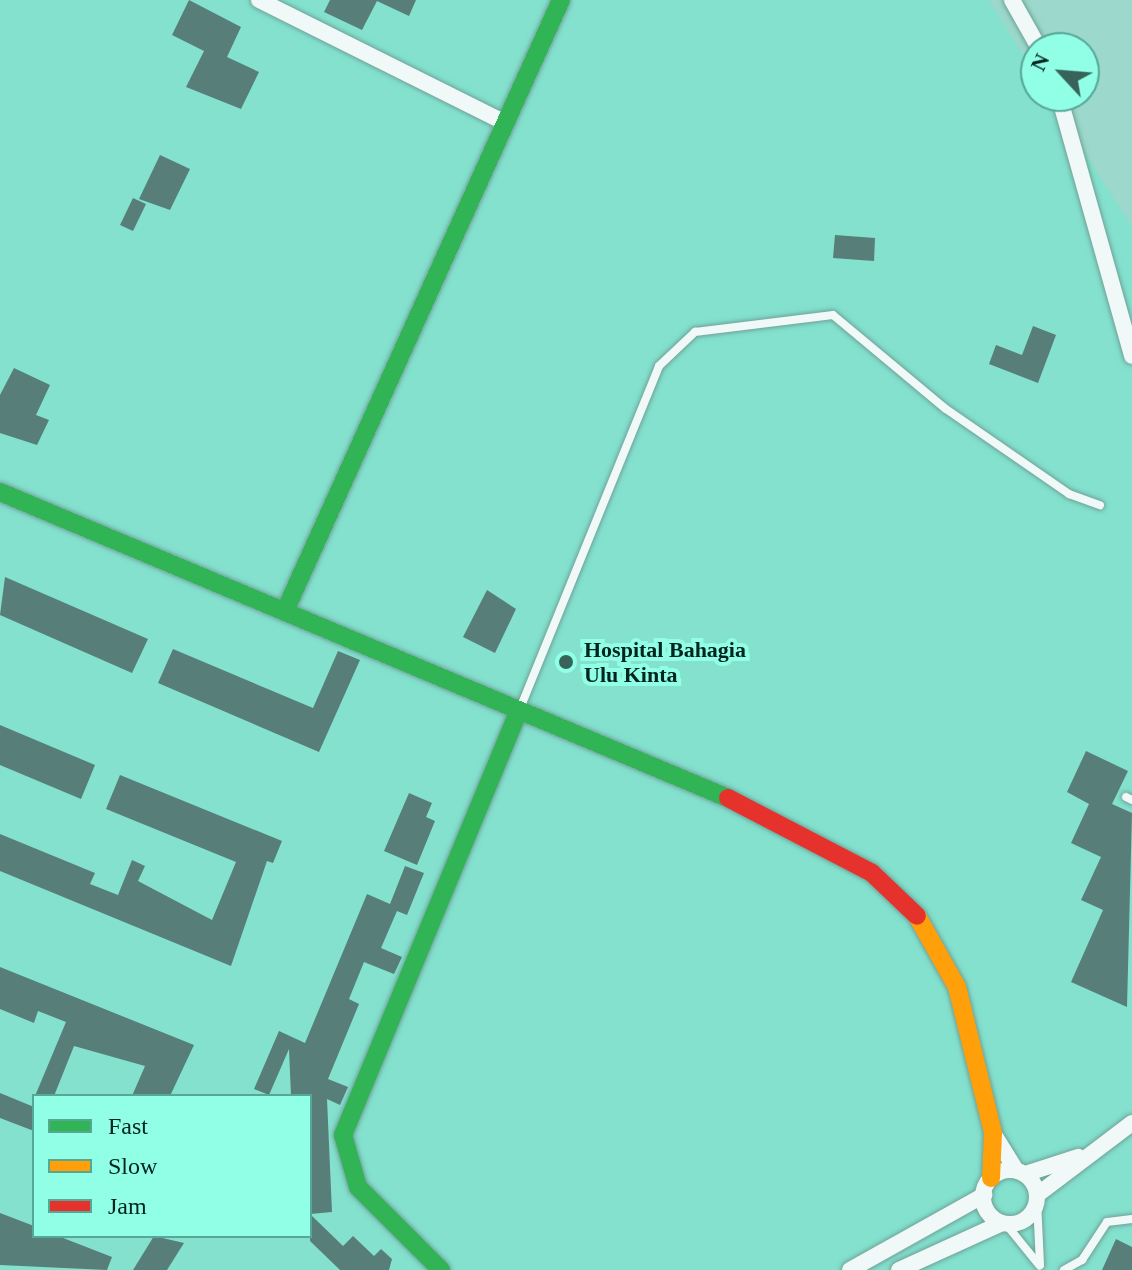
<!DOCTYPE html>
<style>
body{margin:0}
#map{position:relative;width:1132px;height:1270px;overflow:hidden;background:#9cd8cb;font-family:Georgia,serif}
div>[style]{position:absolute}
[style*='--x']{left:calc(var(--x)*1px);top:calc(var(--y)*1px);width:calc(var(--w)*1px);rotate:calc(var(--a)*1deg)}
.built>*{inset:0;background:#83e1ce}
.building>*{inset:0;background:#577e79}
.roads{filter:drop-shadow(0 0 2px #6fa298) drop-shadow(0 0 2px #6fa298)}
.lane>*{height:8px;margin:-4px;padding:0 4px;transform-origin:4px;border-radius:4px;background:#f0f9f7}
.street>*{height:16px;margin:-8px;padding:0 8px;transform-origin:8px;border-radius:8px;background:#f0f9f7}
.street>.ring{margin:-8px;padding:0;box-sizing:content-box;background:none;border:16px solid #f0f9f7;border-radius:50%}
.fast>*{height:18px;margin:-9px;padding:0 9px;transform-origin:9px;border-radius:9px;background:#30b455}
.slow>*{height:18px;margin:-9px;padding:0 9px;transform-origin:9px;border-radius:9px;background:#ff9f0a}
.jam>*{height:18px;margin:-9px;padding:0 9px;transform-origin:9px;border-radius:9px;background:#e5322d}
.dots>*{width:22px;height:22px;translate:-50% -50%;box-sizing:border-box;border:4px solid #91fee6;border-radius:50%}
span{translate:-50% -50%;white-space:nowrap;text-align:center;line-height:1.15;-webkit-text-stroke:8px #91fee6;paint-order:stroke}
.poi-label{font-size:22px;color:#00241e;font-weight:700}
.left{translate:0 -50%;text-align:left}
.legend{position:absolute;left:32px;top:1094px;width:280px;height:144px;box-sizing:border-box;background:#91fee6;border:2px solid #57a796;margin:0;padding:10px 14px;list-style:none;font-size:24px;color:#00241e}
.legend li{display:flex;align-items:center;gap:16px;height:40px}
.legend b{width:40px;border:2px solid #57a796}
.north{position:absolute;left:1020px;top:32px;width:80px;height:80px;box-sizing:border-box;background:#91fee6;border:2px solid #57a796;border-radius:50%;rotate:296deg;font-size:22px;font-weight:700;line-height:32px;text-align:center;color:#00241e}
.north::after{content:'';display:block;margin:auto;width:28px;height:36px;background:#37635b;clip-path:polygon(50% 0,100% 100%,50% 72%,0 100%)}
</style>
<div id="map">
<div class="built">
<div style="clip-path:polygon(evenodd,0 0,989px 0,1036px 75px,1036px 96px,1049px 96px,1132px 227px,1132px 1270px,0 1270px,0 0,34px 1096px,310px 1096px,310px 1236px,34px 1236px,34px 1096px)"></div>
</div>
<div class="building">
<div style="clip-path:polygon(189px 0,241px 27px,227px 57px,259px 72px,241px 109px,186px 87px,204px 51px,172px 35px)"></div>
<div style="clip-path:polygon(330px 0,416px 0,409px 16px,377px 1px,362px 30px,324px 12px)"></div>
<div style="clip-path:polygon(160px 155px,190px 169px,170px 210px,139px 199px)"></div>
<div style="clip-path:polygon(133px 198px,146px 204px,133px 231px,120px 225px)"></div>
<div style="clip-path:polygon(835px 235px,875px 238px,874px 261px,833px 258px)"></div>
<div style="clip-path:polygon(1033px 326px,1056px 335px,1038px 383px,989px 364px,996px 345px,1022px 355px)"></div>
<div style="clip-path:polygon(14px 368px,50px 385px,36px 415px,49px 420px,37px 445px,0 433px,0 395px)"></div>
<div style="clip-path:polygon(5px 577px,148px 639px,132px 673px,0 615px)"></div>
<div style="clip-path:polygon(487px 590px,516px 609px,495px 653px,463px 637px)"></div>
<div style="clip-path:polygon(173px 649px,313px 708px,338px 651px,360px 660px,319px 752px,158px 683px)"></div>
<div style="clip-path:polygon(0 725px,95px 765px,81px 799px,0 765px)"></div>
<div style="clip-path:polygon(1086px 751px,1128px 771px,1112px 804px,1132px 813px,1127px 1007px,1071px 982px,1103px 910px,1081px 900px,1101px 857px,1071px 843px,1089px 804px,1067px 792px)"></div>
<div style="clip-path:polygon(120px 775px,282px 841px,273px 863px,267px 861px,231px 966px,0 871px,0 834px,95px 873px,90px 884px,118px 895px,132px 860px,145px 866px,138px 881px,212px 920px,236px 862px,106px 809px)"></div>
<div style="clip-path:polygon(409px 793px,432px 803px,426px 817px,435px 821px,417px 865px,384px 851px)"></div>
<div style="clip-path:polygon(405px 866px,424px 873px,407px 915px,397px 911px,381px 948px,402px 957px,394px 974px,364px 962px,349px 999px,359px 1004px,328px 1079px,348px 1087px,340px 1105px,327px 1099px,332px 1212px,310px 1214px,310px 1096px,291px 1096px,289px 1049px,269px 1095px,254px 1089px,279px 1031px,305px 1043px,367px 894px,390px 904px)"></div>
<div style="clip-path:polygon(0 967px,194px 1045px,170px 1096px,132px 1096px,145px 1066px,74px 1046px,54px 1096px,35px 1096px,66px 1022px,38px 1011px,34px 1023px,0 1009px)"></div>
<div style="clip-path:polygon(0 1093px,34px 1107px,34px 1131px,0 1118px)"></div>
<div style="clip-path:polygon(0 1213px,34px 1226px,34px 1236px,58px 1236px,112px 1257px,107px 1270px,0 1265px)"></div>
<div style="clip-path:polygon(310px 1214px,343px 1246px,353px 1236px,374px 1256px,381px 1249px,392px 1259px,389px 1270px,340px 1270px,310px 1241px)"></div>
<div style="clip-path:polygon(154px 1236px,184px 1243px,167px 1270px,133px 1270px)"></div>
<div style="clip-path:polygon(1116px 1239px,1132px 1247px,1132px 1270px,1102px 1270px)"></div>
</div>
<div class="roads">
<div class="lane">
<div style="--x:519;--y:711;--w:372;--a:-67.9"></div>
<div style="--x:659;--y:366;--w:50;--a:-43.4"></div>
<div style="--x:695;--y:332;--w:139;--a:-7"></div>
<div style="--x:833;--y:315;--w:147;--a:39.8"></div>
<div style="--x:946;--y:409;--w:150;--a:34.6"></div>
<div style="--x:1069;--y:494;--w:33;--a:20"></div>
<div style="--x:1126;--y:797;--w:7;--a:27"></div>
<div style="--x:1037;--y:1201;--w:64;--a:87.3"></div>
<div style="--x:1005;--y:1223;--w:55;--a:50.9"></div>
<div style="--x:1064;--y:1270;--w:21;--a:-29"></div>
<div style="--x:1082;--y:1260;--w:45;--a:-56.7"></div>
<div style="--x:1107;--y:1222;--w:25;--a:-7"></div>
</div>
<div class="street">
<div style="--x:259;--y:0;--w:274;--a:26.5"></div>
<div style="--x:1012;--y:0;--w:55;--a:60.6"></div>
<div style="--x:1059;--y:96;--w:270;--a:74.3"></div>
<div style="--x:993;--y:1133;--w:44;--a:58.1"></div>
<div class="ring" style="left:983px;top:1170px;width:38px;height:38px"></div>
<div style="--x:1025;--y:1174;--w:56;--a:-17.8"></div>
<div style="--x:1037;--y:1195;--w:119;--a:-37.2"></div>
<div style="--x:850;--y:1270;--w:154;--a:-29.2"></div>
<div style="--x:899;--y:1270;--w:113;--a:-24.5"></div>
</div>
<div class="fast">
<div style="--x:0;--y:492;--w:790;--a:22.8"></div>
<div style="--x:285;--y:611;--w:670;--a:-65.69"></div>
<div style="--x:441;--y:1270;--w:117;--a:-135"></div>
<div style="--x:358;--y:1187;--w:54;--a:-106.1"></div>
<div style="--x:343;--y:1135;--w:459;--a:-67.5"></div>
</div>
<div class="slow">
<div style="--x:917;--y:916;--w:81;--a:60.6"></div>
<div style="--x:957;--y:987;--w:150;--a:76.1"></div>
<div style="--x:993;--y:1133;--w:45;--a:92.5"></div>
</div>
<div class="jam">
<div style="--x:728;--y:798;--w:162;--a:27.5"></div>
<div style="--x:872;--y:873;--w:62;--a:43.7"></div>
</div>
</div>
<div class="dots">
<div style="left:566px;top:662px;background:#37635b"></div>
</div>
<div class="poi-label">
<span class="left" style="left:584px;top:662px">Hospital Bahagia<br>Ulu Kinta</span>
</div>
<ul class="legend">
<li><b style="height:10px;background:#30b455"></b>Fast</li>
<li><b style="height:10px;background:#ff9f0a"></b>Slow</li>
<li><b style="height:10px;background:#e5322d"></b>Jam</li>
</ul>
<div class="north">N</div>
</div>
